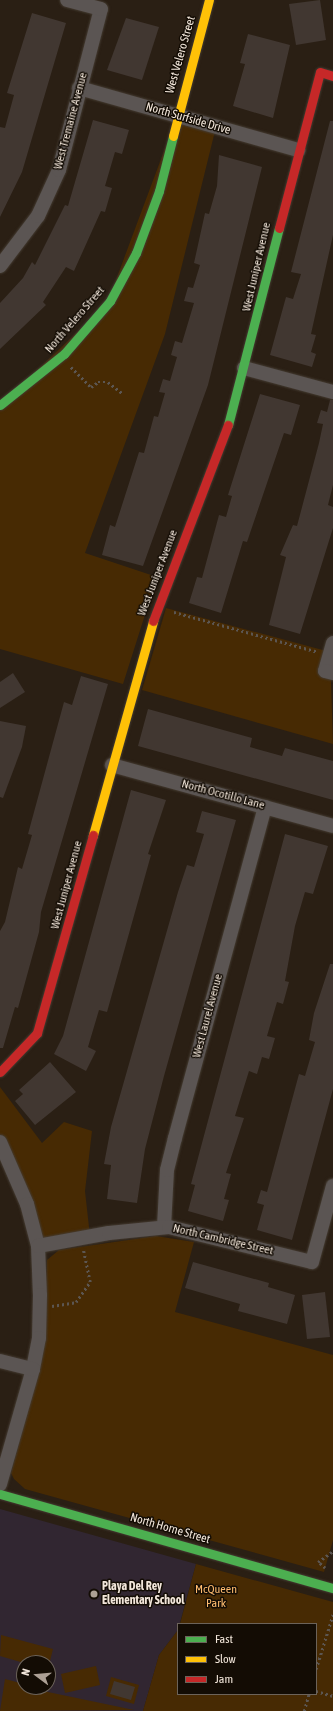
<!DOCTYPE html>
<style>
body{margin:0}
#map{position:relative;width:333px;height:1711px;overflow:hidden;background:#2a1f14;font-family:"Asap Condensed",sans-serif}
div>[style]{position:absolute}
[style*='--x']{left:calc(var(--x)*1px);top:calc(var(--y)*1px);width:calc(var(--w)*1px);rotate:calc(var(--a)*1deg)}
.education>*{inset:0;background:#312631}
.green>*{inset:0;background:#472a03}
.building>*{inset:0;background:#413731}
.path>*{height:2.5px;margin-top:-1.25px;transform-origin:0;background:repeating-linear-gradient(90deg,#5c5652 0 2px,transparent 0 5px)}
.roads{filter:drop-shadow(0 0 1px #443b31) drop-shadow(0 0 1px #443b31)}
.street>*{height:14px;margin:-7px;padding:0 7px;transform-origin:7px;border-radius:7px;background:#5b5553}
.fast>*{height:9px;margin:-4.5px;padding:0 4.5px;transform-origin:4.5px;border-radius:4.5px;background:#4caf50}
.slow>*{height:9px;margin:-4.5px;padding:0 4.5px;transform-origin:4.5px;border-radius:4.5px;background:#ffc107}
.jam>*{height:9px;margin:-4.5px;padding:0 4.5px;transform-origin:4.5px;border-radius:4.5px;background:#c62828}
.dots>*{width:11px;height:11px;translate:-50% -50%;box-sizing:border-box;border:2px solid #130c04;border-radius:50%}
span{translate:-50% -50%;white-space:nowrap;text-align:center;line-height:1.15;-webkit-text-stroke:3px #130c04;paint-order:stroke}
.street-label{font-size:12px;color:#f2e6da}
.poi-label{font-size:12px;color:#f2e6da;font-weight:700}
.left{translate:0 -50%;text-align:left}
.park-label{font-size:12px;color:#ffbc6f}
.legend{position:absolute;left:177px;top:1623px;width:140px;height:72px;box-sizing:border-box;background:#130c04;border:1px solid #6c635a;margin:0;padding:5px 7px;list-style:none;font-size:12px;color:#f2e6da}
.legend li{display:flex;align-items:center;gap:8px;height:20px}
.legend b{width:20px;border:1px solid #6c635a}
.north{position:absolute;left:16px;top:1655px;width:40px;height:40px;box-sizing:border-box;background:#130c04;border:1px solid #6c635a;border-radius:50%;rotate:286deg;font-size:11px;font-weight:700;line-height:16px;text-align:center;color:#f2e6da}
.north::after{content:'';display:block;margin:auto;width:14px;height:18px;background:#aca095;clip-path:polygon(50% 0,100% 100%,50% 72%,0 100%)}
</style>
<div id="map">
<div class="education">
<div style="clip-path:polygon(evenodd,0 1509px,196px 1564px,178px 1630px,159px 1655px,143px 1711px,0 1711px,0 1509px,24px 1663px,48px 1663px,48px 1687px,24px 1687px,24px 1663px)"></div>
</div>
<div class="green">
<div style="clip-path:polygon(177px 116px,216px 127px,165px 334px,85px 553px,157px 577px,123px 684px,0 649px,0 405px,107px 304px)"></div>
<div style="clip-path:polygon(166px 608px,330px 652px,333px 744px,142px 690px)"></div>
<div style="clip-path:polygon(0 1087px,42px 1143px,64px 1122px,92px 1131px,85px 1191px,90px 1236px,38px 1246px,0 1142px)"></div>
<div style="clip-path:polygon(156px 1236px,194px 1242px,175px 1312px,333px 1355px,333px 1540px,324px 1572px,25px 1489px,14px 1479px,11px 1473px,43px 1355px,47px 1260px,59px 1250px)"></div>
<div style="clip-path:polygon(196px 1564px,333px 1602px,333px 1711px,143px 1711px,159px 1655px,178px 1630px,178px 1694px,316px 1694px,316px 1624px,180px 1624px)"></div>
<div style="clip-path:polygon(1px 1635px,53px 1649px,48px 1669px,48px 1663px,24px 1663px,0 1656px)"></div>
<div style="clip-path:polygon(96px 1666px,100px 1685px,65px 1693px,61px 1674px)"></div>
<div style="clip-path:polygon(111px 1677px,139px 1685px,134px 1704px,106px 1696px)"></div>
<div style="clip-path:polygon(5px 1679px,24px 1684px,24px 1687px,134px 1710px,0 1711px)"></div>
</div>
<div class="building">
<div style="clip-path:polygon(320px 0,326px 40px,296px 45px,289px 4px)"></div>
<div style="clip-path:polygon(32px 13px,66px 23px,22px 172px,0 217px,0 127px,5px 128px,14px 95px,7px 93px)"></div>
<div style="clip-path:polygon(126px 18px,159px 27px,142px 80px,107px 70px)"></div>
<div style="clip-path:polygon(248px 34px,290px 45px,273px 118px,233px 106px,245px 64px,240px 63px)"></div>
<div style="clip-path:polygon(93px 120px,129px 130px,122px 154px,115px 152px,105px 186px,112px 188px,105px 212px,101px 211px,74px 271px,66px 267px,43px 302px,46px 305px,0 349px,0 303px,23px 278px,32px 262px,35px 265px,65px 205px,68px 206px)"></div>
<div style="clip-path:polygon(330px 121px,333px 121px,333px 235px,311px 334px,316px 335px,311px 352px,316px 354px,312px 367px,270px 355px,286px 297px,293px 299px,301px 274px,291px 272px)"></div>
<div style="clip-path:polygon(219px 155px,262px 167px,208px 385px,143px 566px,102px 555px,110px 525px,115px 527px,139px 452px,144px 453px,154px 416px,158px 417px,165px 393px,159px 392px,163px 379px,170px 381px,177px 357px,171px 355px,175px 341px,182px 343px,194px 303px,184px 301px,188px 287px,193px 288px,200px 265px,194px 263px,205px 213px,209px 214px,217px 186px)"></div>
<div style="clip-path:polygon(260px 394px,300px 405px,291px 435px,284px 433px,247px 542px,243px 541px,221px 613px,189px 603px,197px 577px,202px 578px,219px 515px,226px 517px,232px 496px,228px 495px)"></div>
<div style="clip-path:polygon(330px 400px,333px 400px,333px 485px,328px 505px,333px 507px,333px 528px,300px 634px,269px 625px,286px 557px,280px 555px,293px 525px,297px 526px,319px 443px,323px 424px,317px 423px,321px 410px,327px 412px)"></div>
<div style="clip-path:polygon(13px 673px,25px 692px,0 708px,0 682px)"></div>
<div style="clip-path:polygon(81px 676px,108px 684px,41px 912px,39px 932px,18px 1008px,15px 1007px,3px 1048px,0 1048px,0 931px,5px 922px,18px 867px,22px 869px,32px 835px,28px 834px,64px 702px,72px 705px)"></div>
<div style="clip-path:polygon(148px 709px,252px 738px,250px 747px,282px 756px,285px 748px,333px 761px,333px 800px,138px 746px)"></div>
<div style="clip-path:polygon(0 721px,26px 726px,22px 747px,3px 798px,0 797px)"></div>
<div style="clip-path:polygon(131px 790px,166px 800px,148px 854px,151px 855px,107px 1012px,99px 1010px,88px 1047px,96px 1051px,86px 1071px,54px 1054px,63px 1036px)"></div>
<div style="clip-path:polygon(202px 811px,236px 820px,164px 1076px,145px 1149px,137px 1203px,107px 1199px,111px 1165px,104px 1164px,111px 1127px,178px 892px,187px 865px,194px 867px,204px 834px,196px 832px)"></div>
<div style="clip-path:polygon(285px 834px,328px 846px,313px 894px,305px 892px,295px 926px,285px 981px,289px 982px,283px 1004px,277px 1002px,267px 1036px,275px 1038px,269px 1059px,262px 1057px,257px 1074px,249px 1071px,235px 1116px,244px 1118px,226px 1173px,231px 1174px,224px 1199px,229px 1200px,223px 1221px,188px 1211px,195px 1185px,191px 1184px)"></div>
<div style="clip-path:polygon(330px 964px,333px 964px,333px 1089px,292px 1240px,257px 1230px,264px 1205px,257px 1203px,261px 1190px,267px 1192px,299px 1074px,305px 1076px,315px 1042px,309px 1040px,314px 1013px)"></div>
<div style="clip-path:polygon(50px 1062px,76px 1092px,35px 1125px,15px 1101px,23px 1094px,19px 1090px)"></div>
<div style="clip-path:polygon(193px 1262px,269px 1283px,268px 1287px,295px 1295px,287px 1324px,238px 1311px,240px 1304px,185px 1288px)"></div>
<div style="clip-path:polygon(325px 1292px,330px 1337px,307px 1339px,302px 1295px)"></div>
<div style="clip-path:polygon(114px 1681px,135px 1687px,131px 1700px,110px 1694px)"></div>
</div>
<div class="path">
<div style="--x:71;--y:367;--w:28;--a:45"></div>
<div style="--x:91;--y:387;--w:9;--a:-36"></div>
<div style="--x:98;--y:382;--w:10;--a:0"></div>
<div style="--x:108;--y:382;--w:18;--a:38"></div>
<div style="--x:174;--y:612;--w:149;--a:15.5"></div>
<div style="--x:52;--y:1306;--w:24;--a:-9"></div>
<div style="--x:76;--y:1302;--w:24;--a:-55"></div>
<div style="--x:90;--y:1282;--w:33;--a:-102"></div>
<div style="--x:325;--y:1568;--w:9;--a:-139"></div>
<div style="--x:318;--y:1562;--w:19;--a:-36"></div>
<div style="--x:316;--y:1669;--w:58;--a:-72.8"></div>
<div style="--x:316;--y:1691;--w:18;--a:16"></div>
<div style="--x:304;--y:1711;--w:18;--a:-74"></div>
</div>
<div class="roads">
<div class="street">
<div style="--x:79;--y:88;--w:228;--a:15.8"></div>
<div style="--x:0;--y:266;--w:63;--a:-52.8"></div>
<div style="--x:38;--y:216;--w:51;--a:-65.5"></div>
<div style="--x:59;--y:170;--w:166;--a:-75.4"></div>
<div style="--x:101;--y:9;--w:35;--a:-165"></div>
<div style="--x:244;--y:368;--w:92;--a:15.1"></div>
<div style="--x:333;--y:643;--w:29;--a:106"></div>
<div style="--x:325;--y:671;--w:8;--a:14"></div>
<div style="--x:112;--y:765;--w:229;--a:15.4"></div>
<div style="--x:0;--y:1142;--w:68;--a:66.5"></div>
<div style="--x:27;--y:1204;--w:43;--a:75.3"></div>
<div style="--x:38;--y:1246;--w:49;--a:87.7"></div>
<div style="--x:40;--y:1295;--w:43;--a:91.3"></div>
<div style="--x:39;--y:1338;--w:32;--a:101"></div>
<div style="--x:33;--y:1369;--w:120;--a:106"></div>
<div style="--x:164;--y:1227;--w:57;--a:-87"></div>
<div style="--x:167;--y:1170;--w:33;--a:-76"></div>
<div style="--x:175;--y:1138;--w:343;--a:-74.8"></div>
<div style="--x:38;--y:1246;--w:72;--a:-10.4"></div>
<div style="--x:109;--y:1233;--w:60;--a:-5.7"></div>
<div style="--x:169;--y:1227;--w:147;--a:13.8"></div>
<div style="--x:312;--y:1262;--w:79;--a:-74.6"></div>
<div style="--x:0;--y:1361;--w:34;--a:14"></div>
</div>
<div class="fast">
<div style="--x:0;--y:405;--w:82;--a:-38.6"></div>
<div style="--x:64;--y:354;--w:70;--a:-49"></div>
<div style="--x:110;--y:301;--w:55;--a:-61.6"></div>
<div style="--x:136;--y:253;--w:66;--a:-69.6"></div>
<div style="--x:159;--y:191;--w:57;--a:-75.7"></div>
<div style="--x:228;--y:425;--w:203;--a:-75.5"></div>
<div style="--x:0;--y:1494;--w:346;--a:15.8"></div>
</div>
<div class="slow">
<div style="--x:173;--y:136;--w:141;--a:-75.2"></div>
<div style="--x:93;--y:835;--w:222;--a:-74.3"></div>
</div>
<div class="jam">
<div style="--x:279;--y:228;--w:161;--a:-75.3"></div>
<div style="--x:320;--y:72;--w:14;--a:17"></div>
<div style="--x:153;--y:621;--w:210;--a:-69.1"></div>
<div style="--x:0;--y:1072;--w:54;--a:-46.5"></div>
<div style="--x:37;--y:1033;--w:206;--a:-74.2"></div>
</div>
</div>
<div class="dots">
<div style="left:94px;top:1594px;background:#aca095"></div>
</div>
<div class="street-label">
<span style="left:181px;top:55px;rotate:-74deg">West Velero Street</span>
<span style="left:188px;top:119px;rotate:16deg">North Surfside Drive</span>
<span style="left:71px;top:121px;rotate:-75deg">West Tremaine Avenue</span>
<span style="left:257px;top:267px;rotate:-77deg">West Juniper Avenue</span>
<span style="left:75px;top:320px;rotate:-49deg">North Velero Street</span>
<span style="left:158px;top:573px;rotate:-69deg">West Juniper Avenue</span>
<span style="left:223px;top:795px;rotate:15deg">North Ocotillo Lane</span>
<span style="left:67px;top:885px;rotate:-75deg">West Juniper Avenue</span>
<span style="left:208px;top:1016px;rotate:-75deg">West Laurel Avenue</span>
<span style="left:223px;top:1240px;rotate:13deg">North Cambridge Street</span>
<span style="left:170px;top:1529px;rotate:16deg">North Horne Street</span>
</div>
<div class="poi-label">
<span class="left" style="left:102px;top:1594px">Playa Del Rey<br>Elementary School</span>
</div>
<div class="park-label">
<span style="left:216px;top:1597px">McQueen<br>Park</span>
</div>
<ul class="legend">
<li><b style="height:5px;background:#4caf50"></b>Fast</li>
<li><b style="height:5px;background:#ffc107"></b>Slow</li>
<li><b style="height:5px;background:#c62828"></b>Jam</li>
</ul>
<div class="north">N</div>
</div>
